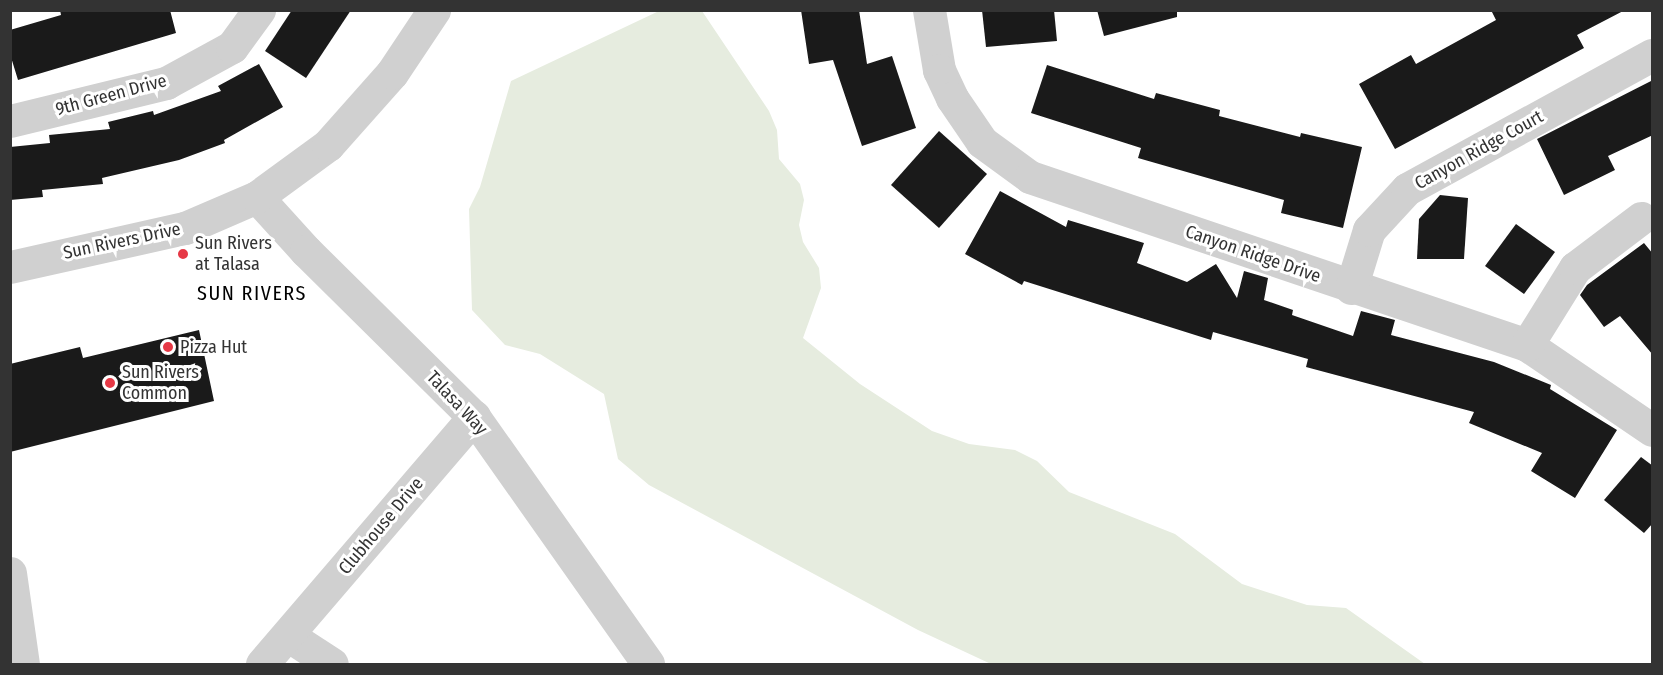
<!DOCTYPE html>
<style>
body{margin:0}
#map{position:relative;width:1663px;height:675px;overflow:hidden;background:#fff;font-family:"Fira Sans Condensed",sans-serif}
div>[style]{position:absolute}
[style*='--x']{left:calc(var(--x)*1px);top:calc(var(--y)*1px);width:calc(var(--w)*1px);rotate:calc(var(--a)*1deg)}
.green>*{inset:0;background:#e6ecdf}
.building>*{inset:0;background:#1a1a1a}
.minor>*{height:33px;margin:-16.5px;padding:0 16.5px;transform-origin:16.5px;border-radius:16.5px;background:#d0d0d0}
.dots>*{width:16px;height:16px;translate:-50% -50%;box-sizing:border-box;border:3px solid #fff;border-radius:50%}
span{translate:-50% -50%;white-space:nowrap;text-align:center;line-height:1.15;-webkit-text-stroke:6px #fff;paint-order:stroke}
.street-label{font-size:18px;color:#333}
.poi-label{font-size:18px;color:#333}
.left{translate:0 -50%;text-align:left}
.neighbourhood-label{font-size:20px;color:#000;letter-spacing:1.5px}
.frame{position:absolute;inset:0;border:12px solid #333;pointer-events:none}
</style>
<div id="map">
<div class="green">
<div style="clip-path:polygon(659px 11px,702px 11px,769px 111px,777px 130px,779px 159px,800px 184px,804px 200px,799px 225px,803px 242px,819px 268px,821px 288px,803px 338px,860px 384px,932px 431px,969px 444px,1015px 450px,1037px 461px,1069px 492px,1175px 534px,1242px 584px,1307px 605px,1346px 608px,1425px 664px,991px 664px,918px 630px,649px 485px,618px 459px,604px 394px,540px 354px,505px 345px,472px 310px,469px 209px,480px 187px,511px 81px)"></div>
</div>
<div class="building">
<div style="clip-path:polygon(60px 10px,170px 10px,176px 33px,18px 80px,10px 54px,10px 30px,61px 15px)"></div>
<div style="clip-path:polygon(292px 10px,351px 10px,306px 78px,265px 51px)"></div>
<div style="clip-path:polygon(801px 10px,859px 10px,867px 64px,892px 56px,916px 128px,862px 146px,833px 60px,809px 64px)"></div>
<div style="clip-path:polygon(982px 10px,1054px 10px,1057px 41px,986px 47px)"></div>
<div style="clip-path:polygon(1097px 10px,1177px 10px,1177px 17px,1104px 36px)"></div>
<div style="clip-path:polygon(1491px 10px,1625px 10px,1577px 35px,1584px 48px,1395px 149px,1359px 84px,1411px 55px,1416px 64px,1496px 20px)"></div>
<div style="clip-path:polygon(259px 64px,283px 107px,224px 140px,225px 143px,179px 160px,102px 178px,103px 184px,42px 190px,43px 197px,10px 200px,10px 147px,50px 143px,49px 135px,110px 129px,108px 122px,153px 111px,154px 115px,221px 91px,218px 86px)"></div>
<div style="clip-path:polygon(1047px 65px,1154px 99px,1156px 93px,1220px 110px,1219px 116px,1300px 137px,1301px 133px,1362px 147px,1343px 228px,1281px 213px,1284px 200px,1138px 158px,1141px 148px,1031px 113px)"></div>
<div style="clip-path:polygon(1653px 80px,1653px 135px,1608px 156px,1615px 170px,1564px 195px,1537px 139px)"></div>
<div style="clip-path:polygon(939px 131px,987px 174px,939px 228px,891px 185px)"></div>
<div style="clip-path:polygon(1000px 191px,1066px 227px,1068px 220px,1144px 243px,1137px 263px,1187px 282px,1216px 264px,1237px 298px,1244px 271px,1268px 278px,1264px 300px,1293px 310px,1292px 315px,1353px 336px,1361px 311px,1395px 320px,1391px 335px,1494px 362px,1551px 385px,1550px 389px,1617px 430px,1575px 498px,1531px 471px,1542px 453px,1469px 423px,1474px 412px,1306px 367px,1308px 359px,1213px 332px,1211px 340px,1024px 281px,1022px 285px,965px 254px)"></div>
<div style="clip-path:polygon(1440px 195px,1468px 198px,1464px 259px,1417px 259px,1419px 219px)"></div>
<div style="clip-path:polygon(1516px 224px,1555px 252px,1524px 294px,1485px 266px)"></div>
<div style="clip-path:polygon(1644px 243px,1653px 254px,1653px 355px,1620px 316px,1604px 327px,1580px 295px,1587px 285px)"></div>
<div style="clip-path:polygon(199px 330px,214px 401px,10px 452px,10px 364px,80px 347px,83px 358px)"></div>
<div style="clip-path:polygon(1641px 457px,1653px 466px,1653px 523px,1644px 533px,1604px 500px)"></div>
</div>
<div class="minor">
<div style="--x:929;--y:10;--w:61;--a:80.5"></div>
<div style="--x:939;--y:70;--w:31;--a:65"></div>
<div style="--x:952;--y:98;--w:53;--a:55.7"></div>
<div style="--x:982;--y:142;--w:59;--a:36.1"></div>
<div style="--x:1030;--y:177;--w:525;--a:18.68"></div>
<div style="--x:1527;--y:345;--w:151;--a:34.2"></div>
<div style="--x:10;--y:121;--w:161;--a:-13.7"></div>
<div style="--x:166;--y:83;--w:75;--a:-28.6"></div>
<div style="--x:232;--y:47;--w:46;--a:-53.9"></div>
<div style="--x:257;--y:197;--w:73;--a:47.8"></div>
<div style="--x:306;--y:251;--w:236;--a:44.7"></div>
<div style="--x:474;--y:417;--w:302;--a:54.8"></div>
<div style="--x:10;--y:267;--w:179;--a:-12.6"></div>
<div style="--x:185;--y:228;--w:78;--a:-23.3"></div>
<div style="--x:257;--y:197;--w:88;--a:-36.2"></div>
<div style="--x:328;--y:145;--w:96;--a:-48.4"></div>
<div style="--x:392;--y:73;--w:76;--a:-56.3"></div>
<div style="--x:1351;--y:288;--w:61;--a:-72.8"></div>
<div style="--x:1369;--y:230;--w:56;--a:-47.2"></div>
<div style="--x:1407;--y:189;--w:279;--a:-28.7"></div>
<div style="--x:1527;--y:345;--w:91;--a:-58.1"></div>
<div style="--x:1575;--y:268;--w:83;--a:-37.1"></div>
<div style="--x:10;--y:573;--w:92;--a:81.9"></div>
<div style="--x:289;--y:636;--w:51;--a:33.1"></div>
<div style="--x:262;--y:664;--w:326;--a:-49.4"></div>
</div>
<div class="dots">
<div style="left:183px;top:254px;background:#e63946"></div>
<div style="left:168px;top:347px;background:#e63946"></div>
<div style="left:110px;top:383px;background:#e63946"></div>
</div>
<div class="street-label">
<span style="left:111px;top:95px;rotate:-15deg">9th Green Drive</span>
<span style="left:1479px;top:150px;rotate:-29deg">Canyon Ridge Court</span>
<span style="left:122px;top:241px;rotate:-12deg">Sun Rivers Drive</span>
<span style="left:1253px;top:254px;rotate:19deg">Canyon Ridge Drive</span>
<span style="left:457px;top:403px;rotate:47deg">Talasa Way</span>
<span style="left:381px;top:526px;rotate:-50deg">Clubhouse Drive</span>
</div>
<div class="poi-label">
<span class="left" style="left:195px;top:254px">Sun Rivers<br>at Talasa</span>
<span class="left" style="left:180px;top:347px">Pizza Hut</span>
<span class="left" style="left:122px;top:383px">Sun Rivers<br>Common</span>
</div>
<div class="neighbourhood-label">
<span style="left:252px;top:293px">SUN RIVERS</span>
</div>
<div class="frame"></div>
</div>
